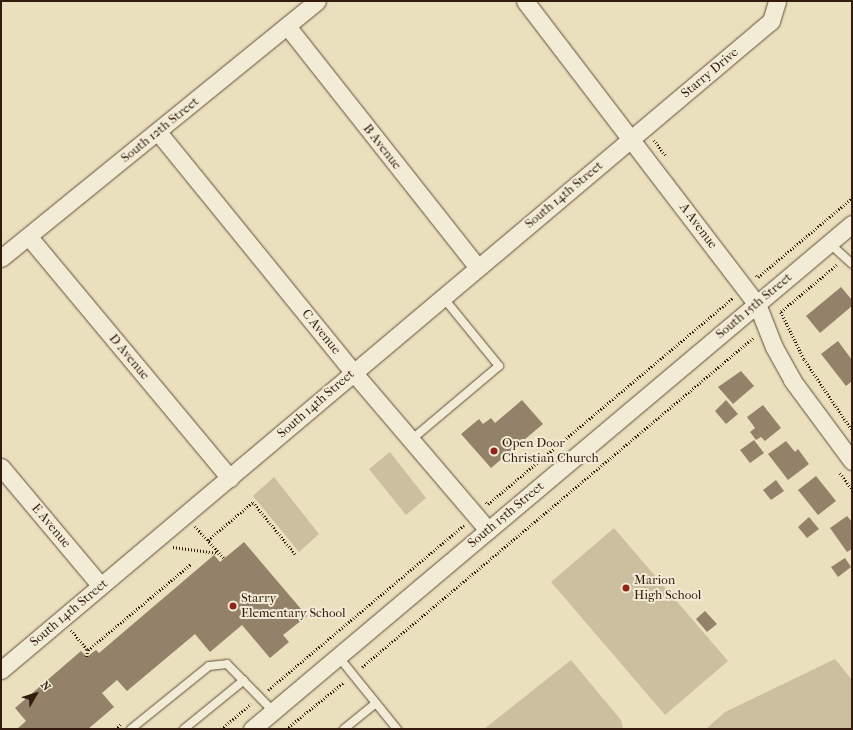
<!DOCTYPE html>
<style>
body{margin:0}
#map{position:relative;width:853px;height:730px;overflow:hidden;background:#ebe0be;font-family:"IM FELL French Canon",serif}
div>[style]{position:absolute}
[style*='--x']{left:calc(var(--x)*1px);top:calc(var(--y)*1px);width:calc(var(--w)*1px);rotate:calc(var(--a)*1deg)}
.green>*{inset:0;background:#ccbfa0}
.building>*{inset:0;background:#938269}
.path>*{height:2.5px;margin-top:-1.25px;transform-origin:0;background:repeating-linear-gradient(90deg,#331c0d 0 1px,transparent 0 3px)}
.roads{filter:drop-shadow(0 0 1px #614d39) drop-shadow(0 0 1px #614d39)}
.service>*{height:8px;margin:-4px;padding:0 4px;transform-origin:4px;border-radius:4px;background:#f2ebd5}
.minor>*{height:17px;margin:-8.5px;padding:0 8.5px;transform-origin:8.5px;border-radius:8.5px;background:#f2ebd5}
.dots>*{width:11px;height:11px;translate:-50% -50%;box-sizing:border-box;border:2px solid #f2ebd5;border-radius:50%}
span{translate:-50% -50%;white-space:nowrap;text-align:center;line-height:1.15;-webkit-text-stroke:4px #f2ebd5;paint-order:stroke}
.street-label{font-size:13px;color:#331c0d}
.poi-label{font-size:13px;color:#331c0d}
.left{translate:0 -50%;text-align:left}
.frame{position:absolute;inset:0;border:2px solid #331c0d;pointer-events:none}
.north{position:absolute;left:16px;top:674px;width:40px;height:40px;-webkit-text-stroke:3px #f2ebd5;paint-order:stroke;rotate:51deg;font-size:11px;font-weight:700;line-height:16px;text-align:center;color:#331c0d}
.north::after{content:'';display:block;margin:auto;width:14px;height:18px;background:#331c0d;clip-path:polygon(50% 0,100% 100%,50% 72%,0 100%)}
</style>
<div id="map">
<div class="green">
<div style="clip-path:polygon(390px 452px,426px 498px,406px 515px,369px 469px)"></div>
<div style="clip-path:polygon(274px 477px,319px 534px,299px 552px,253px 496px)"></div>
<div style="clip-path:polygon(614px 528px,728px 661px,665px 715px,551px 582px)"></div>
<div style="clip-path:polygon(835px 659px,852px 680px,852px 729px,706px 729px,725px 712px)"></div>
<div style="clip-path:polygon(571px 660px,621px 720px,623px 729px,484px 729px)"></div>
</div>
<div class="building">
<div style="clip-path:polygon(841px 287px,852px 300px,852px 306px,820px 333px,806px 316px)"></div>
<div style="clip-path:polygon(838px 341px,852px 360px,852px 381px,846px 386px,821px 354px)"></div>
<div style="clip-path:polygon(741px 371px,754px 386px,733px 404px,718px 387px)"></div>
<div style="clip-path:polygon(522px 400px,543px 424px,491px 468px,461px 434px,479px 419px,483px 424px,491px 418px,495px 423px)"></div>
<div style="clip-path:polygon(726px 400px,738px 414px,726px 424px,715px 411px)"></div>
<div style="clip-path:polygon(763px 405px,781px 428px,765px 441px,761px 437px,756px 440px,750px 432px,755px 428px,747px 417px)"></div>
<div style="clip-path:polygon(754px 440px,764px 453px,750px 463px,740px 450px)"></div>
<div style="clip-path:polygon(786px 441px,795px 452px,798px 449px,809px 464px,788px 480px,768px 454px)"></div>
<div style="clip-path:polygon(816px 476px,836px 501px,818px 515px,798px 490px)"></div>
<div style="clip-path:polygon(776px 480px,784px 491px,771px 500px,763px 490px)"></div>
<div style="clip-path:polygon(847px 516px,852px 522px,852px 549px,847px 552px,830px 528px)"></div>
<div style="clip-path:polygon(809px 517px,819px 529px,807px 538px,798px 527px)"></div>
<div style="clip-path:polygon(244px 542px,307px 616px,283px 635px,289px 642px,270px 658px,242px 625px,210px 652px,195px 634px,127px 691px,117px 680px,102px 693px,114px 707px,88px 729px,17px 729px,26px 721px,15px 708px,81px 651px,87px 657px,96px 650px,99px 653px,214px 555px,220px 562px)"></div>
<div style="clip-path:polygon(845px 558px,851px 567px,838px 577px,831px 567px)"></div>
<div style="clip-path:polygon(705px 611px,717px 624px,707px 632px,696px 619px)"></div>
</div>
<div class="path">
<div style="--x:654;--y:140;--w:20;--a:53"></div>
<div style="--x:837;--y:265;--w:73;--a:140"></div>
<div style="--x:781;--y:312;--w:52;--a:63.9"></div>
<div style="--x:804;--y:359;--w:86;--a:55.9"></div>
<div style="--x:756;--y:275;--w:3;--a:45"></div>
<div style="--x:758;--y:277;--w:123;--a:-40"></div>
<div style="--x:840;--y:473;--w:20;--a:53"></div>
<div style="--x:486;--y:502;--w:3;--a:45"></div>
<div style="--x:488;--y:504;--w:320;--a:-40.1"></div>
<div style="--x:195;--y:526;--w:43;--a:47.8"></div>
<div style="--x:208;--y:540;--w:59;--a:-40.2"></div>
<div style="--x:253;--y:502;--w:68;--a:50.9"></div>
<div style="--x:173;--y:547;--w:45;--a:7.6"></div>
<div style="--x:71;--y:630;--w:26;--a:50"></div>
<div style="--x:88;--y:650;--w:7;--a:98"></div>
<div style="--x:88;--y:650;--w:134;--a:-39.9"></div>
<div style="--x:362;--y:667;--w:511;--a:-40.08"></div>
<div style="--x:268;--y:690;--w:256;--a:-40.1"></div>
<div style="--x:115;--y:729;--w:8;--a:-40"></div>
<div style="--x:221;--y:729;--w:39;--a:-40"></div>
<div style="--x:286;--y:729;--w:75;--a:-39"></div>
</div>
<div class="roads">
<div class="service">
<div style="--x:829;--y:243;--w:31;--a:42"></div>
<div style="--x:411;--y:440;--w:115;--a:-40.1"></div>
<div style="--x:499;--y:366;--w:90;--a:-129.2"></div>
<div style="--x:338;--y:656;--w:94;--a:51.1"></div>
<div style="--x:131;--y:729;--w:100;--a:-38.9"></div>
<div style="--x:209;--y:666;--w:18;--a:-6"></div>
<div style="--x:227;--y:664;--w:66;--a:45.6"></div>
<div style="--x:184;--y:729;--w:77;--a:-39.2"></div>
<div style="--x:344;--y:729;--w:41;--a:-39.1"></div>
</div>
<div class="minor">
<div style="--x:525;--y:1;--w:382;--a:52.6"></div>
<div style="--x:757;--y:304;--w:46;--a:68.4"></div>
<div style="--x:774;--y:347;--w:38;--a:61"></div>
<div style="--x:792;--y:380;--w:101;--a:53.5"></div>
<div style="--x:287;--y:26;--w:307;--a:51.7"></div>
<div style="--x:158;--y:132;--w:309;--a:50.9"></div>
<div style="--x:353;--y:372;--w:208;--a:49.5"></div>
<div style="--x:29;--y:237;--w:314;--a:50.2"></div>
<div style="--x:1;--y:258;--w:407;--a:-39.1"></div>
<div style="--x:1;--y:467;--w:155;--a:50"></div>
<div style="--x:1;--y:670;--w:1007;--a:-40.13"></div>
<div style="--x:771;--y:21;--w:21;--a:-73"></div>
<div style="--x:252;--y:729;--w:784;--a:-40.09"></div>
</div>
</div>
<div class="dots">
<div style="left:494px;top:451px;background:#8f2418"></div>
<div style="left:626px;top:588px;background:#8f2418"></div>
<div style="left:233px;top:606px;background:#8f2418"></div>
</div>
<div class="street-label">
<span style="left:710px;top:73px;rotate:-40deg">Starry Drive</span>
<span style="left:160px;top:130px;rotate:-39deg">South 12th Street</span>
<span style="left:382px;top:147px;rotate:52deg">B Avenue</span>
<span style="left:564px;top:195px;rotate:-40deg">South 14th Street</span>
<span style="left:698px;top:226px;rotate:53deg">A Avenue</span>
<span style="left:754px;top:306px;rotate:-40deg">South 15th Street</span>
<span style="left:321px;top:332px;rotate:51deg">C Avenue</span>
<span style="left:129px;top:357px;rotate:50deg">D Avenue</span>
<span style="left:316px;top:404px;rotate:-41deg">South 14th Street</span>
<span style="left:506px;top:515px;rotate:-40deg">South 15th Street</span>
<span style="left:51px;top:526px;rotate:50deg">E Avenue</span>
<span style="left:69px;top:613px;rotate:-40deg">South 14th Street</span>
</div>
<div class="poi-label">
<span class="left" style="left:502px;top:451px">Open Door<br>Christian Church</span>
<span class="left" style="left:634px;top:588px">Marion<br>High School</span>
<span class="left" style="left:241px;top:606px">Starry<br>Elementary School</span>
</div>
<div class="frame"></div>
<div class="north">N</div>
</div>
